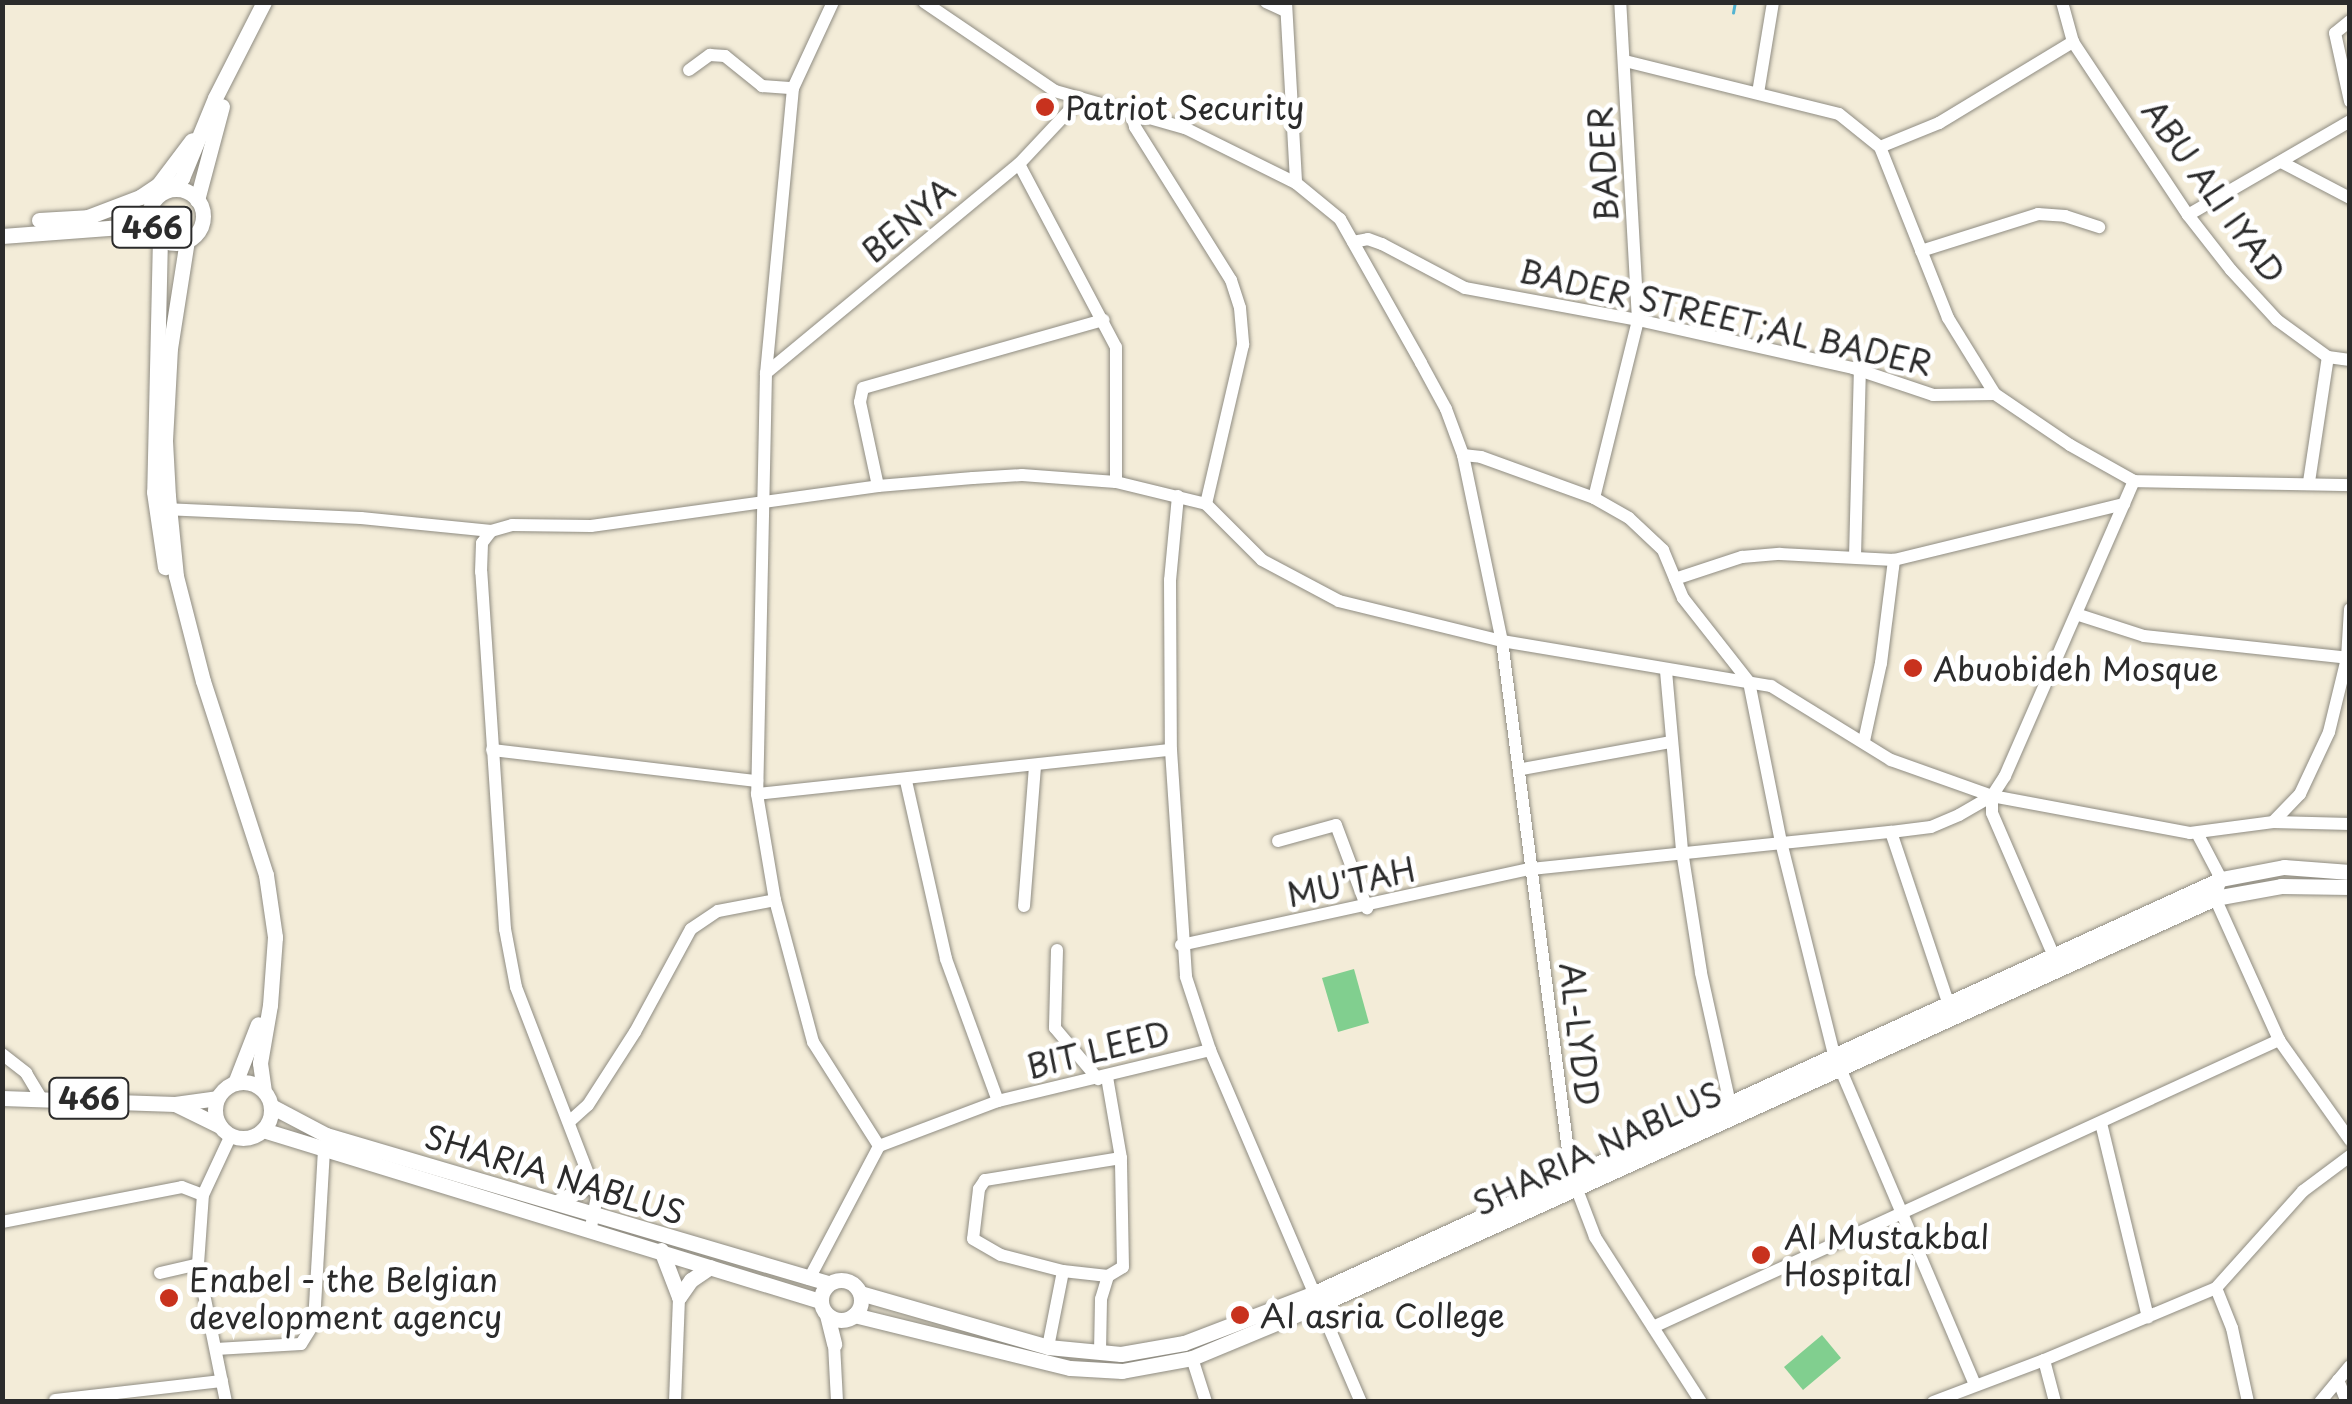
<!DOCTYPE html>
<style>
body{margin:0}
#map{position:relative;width:2352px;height:1404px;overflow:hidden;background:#f3ecd8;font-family:"Playpen Sans",sans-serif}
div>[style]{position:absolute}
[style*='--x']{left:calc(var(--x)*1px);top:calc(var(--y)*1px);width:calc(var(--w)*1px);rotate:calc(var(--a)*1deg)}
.green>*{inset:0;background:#81cf8f}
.stream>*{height:2.5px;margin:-1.25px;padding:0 1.25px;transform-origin:1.25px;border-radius:1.25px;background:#53b4d2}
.roads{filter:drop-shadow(0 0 2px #8f8c82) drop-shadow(0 0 2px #8f8c82)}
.minor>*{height:12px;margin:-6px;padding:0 6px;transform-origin:6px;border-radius:6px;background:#fff}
.major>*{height:15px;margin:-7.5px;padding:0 7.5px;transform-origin:7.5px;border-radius:7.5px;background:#fff}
.major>.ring{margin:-7.5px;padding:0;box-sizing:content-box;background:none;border:15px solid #fff;border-radius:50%}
.dots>*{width:28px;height:28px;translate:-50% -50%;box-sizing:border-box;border:5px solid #fff;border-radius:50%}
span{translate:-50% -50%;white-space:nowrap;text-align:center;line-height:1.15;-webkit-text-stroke:10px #fff;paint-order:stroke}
.shield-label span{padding:2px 8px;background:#fff;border:2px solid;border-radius:8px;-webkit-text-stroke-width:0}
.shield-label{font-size:30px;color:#2b2b2b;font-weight:700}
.poi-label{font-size:32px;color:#2b2b2b}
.left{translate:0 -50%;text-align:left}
.street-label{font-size:32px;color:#2b2b2b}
.frame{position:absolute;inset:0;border:5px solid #2b2b2b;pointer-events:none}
</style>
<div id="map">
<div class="green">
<div style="clip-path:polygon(1354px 969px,1369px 1023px,1338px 1032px,1322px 978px)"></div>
<div style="clip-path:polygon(1822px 1335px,1841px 1358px,1803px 1390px,1784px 1367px)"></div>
</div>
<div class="stream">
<div style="--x:1733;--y:13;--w:11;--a:-80"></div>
</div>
<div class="roads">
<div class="minor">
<div style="--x:833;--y:2;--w:95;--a:114.9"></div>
<div style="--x:793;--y:88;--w:286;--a:95.4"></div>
<div style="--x:766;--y:373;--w:421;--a:91.2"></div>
<div style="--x:757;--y:794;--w:108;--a:80.4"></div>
<div style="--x:775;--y:900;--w:147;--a:75"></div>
<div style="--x:813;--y:1042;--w:123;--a:57.6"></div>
<div style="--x:924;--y:2;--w:158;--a:34.2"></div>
<div style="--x:1055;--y:91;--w:135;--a:15.9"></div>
<div style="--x:1185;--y:128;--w:124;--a:26.4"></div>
<div style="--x:1296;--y:183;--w:57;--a:39.3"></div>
<div style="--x:1340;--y:219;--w:165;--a:60.6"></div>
<div style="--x:1421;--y:363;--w:52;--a:61.5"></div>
<div style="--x:1446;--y:409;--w:49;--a:69.7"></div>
<div style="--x:1463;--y:455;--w:190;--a:78.2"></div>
<div style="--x:1502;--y:641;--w:537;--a:82.62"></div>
<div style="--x:1571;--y:1174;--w:67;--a:69.1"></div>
<div style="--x:1595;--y:1237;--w:196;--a:57.3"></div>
<div style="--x:1266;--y:2;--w:21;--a:25"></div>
<div style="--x:1286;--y:2;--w:181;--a:86.8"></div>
<div style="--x:2062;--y:2;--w:41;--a:74.6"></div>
<div style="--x:2073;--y:42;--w:208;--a:56.4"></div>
<div style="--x:2188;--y:215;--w:70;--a:52"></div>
<div style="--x:2231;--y:270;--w:68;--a:47.4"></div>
<div style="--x:2277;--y:320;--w:63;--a:36"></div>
<div style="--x:2328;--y:357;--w:22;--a:8"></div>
<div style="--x:2350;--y:21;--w:19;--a:141"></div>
<div style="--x:2335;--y:33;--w:70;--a:77.6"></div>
<div style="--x:1625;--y:61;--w:220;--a:13.9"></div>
<div style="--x:1839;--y:114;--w:53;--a:38.8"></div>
<div style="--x:1880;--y:147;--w:64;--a:-22.1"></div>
<div style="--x:1939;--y:123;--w:157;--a:-31.2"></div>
<div style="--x:689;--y:70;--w:26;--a:-36"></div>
<div style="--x:710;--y:55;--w:15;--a:4"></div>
<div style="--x:725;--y:56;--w:48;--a:39"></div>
<div style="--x:762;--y:86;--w:31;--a:4"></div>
<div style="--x:1758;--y:93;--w:92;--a:-80.6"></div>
<div style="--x:1130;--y:109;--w:19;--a:74"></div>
<div style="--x:1135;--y:127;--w:181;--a:57.9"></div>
<div style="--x:1231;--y:280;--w:29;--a:72"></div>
<div style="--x:1240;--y:308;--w:37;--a:85"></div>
<div style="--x:1243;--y:345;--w:163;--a:103.1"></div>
<div style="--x:1880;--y:147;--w:184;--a:68.3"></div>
<div style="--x:1948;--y:318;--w:89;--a:58.3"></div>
<div style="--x:2283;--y:163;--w:76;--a:27.6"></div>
<div style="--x:1019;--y:164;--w:207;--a:62.1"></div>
<div style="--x:1116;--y:347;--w:135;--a:90"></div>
<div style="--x:2188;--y:215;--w:187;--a:-30.1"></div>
<div style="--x:1353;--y:242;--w:15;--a:-11"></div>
<div style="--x:1368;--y:239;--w:15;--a:20"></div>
<div style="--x:1382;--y:244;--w:94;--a:27.9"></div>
<div style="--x:1465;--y:288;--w:176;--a:10.5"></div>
<div style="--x:1638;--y:320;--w:220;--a:12.6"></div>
<div style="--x:1853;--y:368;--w:84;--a:18.6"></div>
<div style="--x:1933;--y:395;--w:62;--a:-0.9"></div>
<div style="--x:1995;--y:394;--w:91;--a:34.2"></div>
<div style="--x:2070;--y:445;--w:73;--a:29.4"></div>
<div style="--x:2134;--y:481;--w:216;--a:1.1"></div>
<div style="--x:1921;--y:251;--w:123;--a:-17.5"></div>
<div style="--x:2038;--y:214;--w:27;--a:4"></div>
<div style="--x:2065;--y:216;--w:36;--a:18"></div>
<div style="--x:766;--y:373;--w:328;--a:-39.6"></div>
<div style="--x:1019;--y:164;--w:88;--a:-46.8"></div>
<div style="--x:1463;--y:455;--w:18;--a:6"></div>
<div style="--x:1481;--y:457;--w:120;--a:19.9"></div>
<div style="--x:1594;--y:498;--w:40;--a:29.7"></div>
<div style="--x:1629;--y:518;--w:47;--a:43.3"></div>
<div style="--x:1663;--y:550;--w:52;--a:67.4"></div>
<div style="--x:1683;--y:598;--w:107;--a:51.8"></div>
<div style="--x:1749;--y:682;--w:163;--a:78.7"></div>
<div style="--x:1781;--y:842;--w:219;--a:76"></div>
<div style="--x:1834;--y:1054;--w:358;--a:66.9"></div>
<div style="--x:2309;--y:482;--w:126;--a:-81.4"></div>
<div style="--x:878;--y:486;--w:86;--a:-102.1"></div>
<div style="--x:860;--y:402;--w:14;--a:-78"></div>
<div style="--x:863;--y:388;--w:250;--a:-15.8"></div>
<div style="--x:1178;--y:496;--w:84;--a:95.4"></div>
<div style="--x:1170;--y:580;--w:170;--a:89.7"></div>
<div style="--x:1171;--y:750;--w:227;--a:86.2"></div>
<div style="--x:1186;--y:977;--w:77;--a:71.8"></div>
<div style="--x:1210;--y:1050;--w:383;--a:66.8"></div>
<div style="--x:1594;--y:498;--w:183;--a:-76.1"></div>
<div style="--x:1638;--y:320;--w:319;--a:-93.2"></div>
<div style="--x:164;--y:509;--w:197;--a:2.6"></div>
<div style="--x:361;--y:518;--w:131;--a:5.7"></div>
<div style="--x:1855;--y:557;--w:187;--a:-88.5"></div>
<div style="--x:1675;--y:579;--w:71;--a:-18.2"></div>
<div style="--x:1742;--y:557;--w:38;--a:-5"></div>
<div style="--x:1780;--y:554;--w:114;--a:3"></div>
<div style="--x:1894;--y:560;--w:237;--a:-13.7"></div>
<div style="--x:2079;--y:615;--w:68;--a:17.9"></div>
<div style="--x:2144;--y:636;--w:207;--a:6.1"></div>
<div style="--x:1666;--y:671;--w:181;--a:84.9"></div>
<div style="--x:1682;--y:851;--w:123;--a:81.1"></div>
<div style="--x:1701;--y:973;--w:138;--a:77.5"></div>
<div style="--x:1864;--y:741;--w:80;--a:-77.7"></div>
<div style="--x:1881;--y:663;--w:104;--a:-82.8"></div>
<div style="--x:492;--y:750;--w:267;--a:6.7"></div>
<div style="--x:1522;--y:769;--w:150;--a:-10.3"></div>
<div style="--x:906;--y:781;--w:182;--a:77.3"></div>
<div style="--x:946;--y:959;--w:151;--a:69.9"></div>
<div style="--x:757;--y:794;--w:416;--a:-6.1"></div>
<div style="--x:1992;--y:796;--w:17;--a:90"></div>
<div style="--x:1992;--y:813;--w:161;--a:66.6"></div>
<div style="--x:2273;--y:822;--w:39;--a:-46"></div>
<div style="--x:2300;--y:794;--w:68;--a:-64.9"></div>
<div style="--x:2329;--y:732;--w:76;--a:-76.3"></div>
<div style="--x:2347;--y:658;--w:49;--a:-86.5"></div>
<div style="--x:1891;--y:832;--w:179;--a:71.5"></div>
<div style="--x:2197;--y:833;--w:52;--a:62.4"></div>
<div style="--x:2221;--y:879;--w:20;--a:108"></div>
<div style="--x:2215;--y:898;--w:156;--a:65.7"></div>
<div style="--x:2279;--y:1040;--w:123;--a:54.6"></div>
<div style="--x:1278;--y:841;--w:60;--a:-15.4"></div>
<div style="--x:1336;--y:825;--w:89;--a:69.5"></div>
<div style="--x:1024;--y:906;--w:140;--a:-85.5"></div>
<div style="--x:1181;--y:945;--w:358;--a:-12.3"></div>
<div style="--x:1531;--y:869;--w:362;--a:-5.9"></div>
<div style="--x:1891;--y:832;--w:40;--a:-7.1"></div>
<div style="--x:1931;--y:827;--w:30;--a:-23"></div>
<div style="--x:1959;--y:815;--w:38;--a:-30"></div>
<div style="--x:1992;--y:796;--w:24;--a:-57"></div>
<div style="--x:2005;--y:776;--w:322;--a:-66.4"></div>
<div style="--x:1057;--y:950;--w:78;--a:91.5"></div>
<div style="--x:1055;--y:1028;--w:67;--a:49.9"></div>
<div style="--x:2;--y:1054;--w:31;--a:38"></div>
<div style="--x:26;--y:1073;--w:27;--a:59"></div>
<div style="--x:1107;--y:1077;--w:82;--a:80.2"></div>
<div style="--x:1121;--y:1158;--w:138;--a:170.8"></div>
<div style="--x:985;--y:1180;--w:11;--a:124"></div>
<div style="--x:979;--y:1189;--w:50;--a:96.8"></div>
<div style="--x:973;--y:1239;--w:32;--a:30"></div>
<div style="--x:1001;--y:1255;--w:64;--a:14.5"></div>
<div style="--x:1063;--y:1271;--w:45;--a:6.3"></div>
<div style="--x:569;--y:1122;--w:25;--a:-42"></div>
<div style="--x:588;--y:1105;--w:87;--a:-57.2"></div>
<div style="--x:635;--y:1032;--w:117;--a:-61.5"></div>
<div style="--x:691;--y:929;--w:32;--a:-34"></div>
<div style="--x:718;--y:911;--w:58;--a:-10.9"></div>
<div style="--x:2101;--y:1123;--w:200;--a:76.4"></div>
<div style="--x:2;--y:1222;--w:183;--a:-11"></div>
<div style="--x:182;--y:1187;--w:22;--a:21"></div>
<div style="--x:591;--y:1227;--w:31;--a:-79"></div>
<div style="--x:597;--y:1197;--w:225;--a:-111.1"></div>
<div style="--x:516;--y:987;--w:59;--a:-100.7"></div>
<div style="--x:505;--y:929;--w:358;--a:-93.8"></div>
<div style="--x:481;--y:572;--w:29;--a:-88"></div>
<div style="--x:482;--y:543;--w:15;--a:-53"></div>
<div style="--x:491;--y:531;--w:22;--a:-16"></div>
<div style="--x:512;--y:525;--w:79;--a:0.7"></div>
<div style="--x:591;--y:526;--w:290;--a:-7.9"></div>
<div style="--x:878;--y:486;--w:95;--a:-4.8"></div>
<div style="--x:973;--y:478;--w:49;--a:-3.5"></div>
<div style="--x:1022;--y:475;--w:94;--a:4.3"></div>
<div style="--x:1116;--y:482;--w:93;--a:13.7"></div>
<div style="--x:1206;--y:504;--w:79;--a:45"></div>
<div style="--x:1262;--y:560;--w:87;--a:28"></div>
<div style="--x:1339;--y:601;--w:168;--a:13.8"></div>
<div style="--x:1502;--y:641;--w:273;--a:9.5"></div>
<div style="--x:1771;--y:686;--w:141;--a:31.7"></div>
<div style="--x:1891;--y:760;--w:107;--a:19.6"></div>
<div style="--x:1992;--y:796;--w:201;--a:10.6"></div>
<div style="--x:2190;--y:833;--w:84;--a:-7.5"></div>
<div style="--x:2273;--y:822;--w:77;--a:1.5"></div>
<div style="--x:160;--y:1273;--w:39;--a:-13"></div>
<div style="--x:809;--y:1279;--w:150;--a:-62.2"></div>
<div style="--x:879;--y:1146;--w:127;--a:-20.7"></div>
<div style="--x:998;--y:1101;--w:218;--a:-13.5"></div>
<div style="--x:2216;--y:1288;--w:43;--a:68.2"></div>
<div style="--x:2232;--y:1328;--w:76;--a:77.8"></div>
<div style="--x:1653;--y:1327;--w:689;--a:-24.63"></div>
<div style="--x:834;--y:1344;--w:58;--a:87"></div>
<div style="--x:1048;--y:1347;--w:77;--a:-78.8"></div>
<div style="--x:216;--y:1349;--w:85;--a:-3.4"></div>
<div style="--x:301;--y:1344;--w:25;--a:-58"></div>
<div style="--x:314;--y:1323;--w:173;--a:-86.7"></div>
<div style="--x:1100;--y:1352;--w:53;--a:-88.9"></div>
<div style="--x:1101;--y:1299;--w:24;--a:-73"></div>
<div style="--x:1108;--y:1276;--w:17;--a:-31"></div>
<div style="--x:1123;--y:1267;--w:109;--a:-91.1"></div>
<div style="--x:1192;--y:1358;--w:46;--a:72.3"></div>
<div style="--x:2044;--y:1360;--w:186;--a:-22.7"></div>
<div style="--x:2216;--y:1288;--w:130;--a:-48.1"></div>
<div style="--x:2303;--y:1191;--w:59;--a:-36.7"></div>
<div style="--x:2338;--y:1380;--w:24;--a:68"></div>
<div style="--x:55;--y:1400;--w:168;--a:-6.5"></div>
<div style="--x:226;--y:1402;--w:141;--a:-101.5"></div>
<div style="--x:198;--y:1264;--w:69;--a:-85.9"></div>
<div style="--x:203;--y:1195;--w:66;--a:-65"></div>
<div style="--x:675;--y:1402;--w:105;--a:-87.8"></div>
<div style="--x:1933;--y:1402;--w:119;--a:-20.7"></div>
<div style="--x:2044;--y:1360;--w:43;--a:75.3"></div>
<div style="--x:2320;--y:1402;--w:47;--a:-50.2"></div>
</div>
<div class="major">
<div style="--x:171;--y:189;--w:16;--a:-45"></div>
<div style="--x:182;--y:178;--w:87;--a:-67.6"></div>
<div style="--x:215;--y:98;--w:108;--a:-63"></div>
<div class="ring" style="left:149px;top:189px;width:39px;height:39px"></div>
<div style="--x:197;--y:200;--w:97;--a:-75.1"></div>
<div style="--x:85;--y:218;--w:59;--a:-20.9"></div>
<div style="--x:140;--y:197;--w:22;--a:-34"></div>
<div style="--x:158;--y:185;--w:56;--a:-52.9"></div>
<div style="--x:39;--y:220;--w:52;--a:-3.3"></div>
<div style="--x:2;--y:236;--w:133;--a:-4.3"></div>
<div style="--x:135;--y:226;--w:22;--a:18"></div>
<div style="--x:160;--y:237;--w:255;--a:91.3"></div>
<div style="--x:154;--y:492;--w:76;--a:81.7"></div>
<div style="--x:187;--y:240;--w:109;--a:98.9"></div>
<div style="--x:170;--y:348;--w:93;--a:93.1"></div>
<div style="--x:165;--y:441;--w:55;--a:86.9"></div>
<div style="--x:168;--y:496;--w:80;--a:84.3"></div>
<div style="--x:176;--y:576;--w:108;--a:75.6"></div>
<div style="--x:203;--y:681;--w:204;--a:72"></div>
<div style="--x:266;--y:875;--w:63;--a:81.7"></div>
<div style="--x:275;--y:937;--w:68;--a:94.2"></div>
<div style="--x:270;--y:1005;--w:59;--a:99.8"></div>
<div style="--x:260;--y:1063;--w:27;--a:82"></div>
<div class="ring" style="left:215px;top:1082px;width:41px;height:41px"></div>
<div style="--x:235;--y:1083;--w:63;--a:-68.7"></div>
<div style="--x:2;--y:1098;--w:173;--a:2"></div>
<div style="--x:175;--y:1104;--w:42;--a:-8.1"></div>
<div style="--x:175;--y:1104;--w:50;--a:26.1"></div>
<div style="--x:271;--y:1106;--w:62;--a:27.8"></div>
<div style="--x:326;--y:1135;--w:523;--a:16.43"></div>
<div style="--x:263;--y:1130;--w:583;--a:17.07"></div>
<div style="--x:557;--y:1202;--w:28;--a:-27"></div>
<div style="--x:582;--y:1189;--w:17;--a:-80"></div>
<div style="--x:661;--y:1250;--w:50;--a:69"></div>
<div class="ring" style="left:821px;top:1280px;width:25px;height:25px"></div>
<div style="--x:860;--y:1293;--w:196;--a:16"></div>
<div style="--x:1048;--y:1347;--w:73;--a:5.5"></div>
<div style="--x:1121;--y:1354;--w:64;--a:-9.9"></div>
<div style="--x:1184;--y:1343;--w:137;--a:-20.9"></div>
<div style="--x:1312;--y:1294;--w:999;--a:-24.54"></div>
<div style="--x:2221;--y:879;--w:64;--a:-10.8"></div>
<div style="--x:2284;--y:867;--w:66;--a:4.3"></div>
<div style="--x:679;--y:1297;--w:21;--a:-55"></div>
<div style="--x:691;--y:1280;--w:23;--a:-34"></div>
<div style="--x:827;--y:1315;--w:30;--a:76"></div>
<div style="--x:854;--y:1315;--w:222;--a:13.8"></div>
<div style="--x:1070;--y:1368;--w:52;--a:3.3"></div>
<div style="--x:1122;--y:1371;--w:71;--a:-10.5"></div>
<div style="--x:1192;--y:1358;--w:135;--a:-22.6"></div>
<div style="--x:1317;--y:1306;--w:986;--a:-24.43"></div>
<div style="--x:2215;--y:898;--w:67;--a:-10.3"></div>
<div style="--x:2281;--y:886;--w:69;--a:0.8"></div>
</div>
</div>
<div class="dots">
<div style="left:1045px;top:107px;background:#c8321e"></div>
<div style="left:1913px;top:668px;background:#c8321e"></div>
<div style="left:1761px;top:1255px;background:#c8321e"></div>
<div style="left:169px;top:1298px;background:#c8321e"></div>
<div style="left:1240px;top:1315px;background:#c8321e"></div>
</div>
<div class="shield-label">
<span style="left:152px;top:227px">466</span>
<span style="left:89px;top:1098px">466</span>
</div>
<div class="poi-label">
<span class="left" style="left:1065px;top:107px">Patriot Security</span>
<span class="left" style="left:1933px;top:668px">Abuobideh Mosque</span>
<span class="left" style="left:1784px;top:1255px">Al Mustakbal<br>Hospital</span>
<span class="left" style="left:189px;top:1298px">Enabel - the Belgian<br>development agency</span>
<span class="left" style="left:1260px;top:1315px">Al asria College</span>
</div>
<div class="street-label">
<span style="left:1603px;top:164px;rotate:-93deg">BADER</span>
<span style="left:2214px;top:191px;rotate:54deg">ABU ALI IYAD</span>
<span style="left:908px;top:220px;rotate:-40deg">BENYA</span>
<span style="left:1726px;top:317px;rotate:13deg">BADER STREET;AL BADER</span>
<span style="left:1351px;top:882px;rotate:-12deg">MU'TAH</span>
<span style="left:1580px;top:1034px;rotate:83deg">AL-LYDD</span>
<span style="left:1098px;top:1049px;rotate:-14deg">BIT LEED</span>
<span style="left:1597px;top:1148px;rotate:-25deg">SHARIA NABLUS</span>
<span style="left:555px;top:1174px;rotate:17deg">SHARIA NABLUS</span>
</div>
<div class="frame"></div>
</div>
